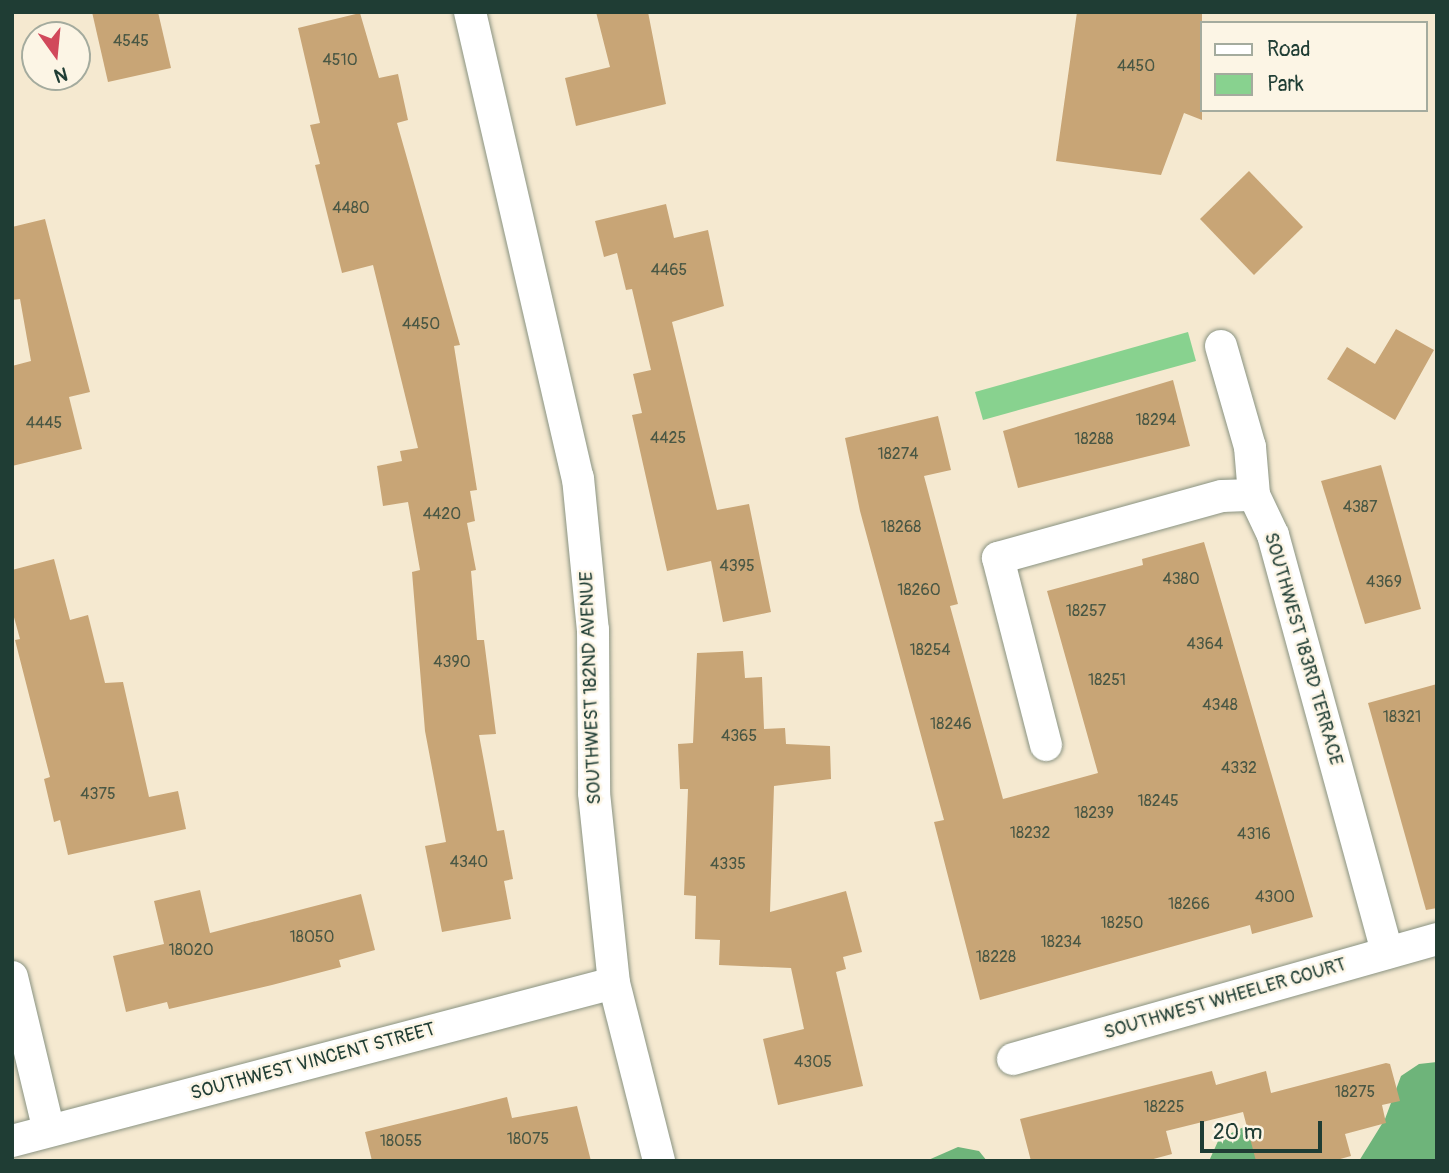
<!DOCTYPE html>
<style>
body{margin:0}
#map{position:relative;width:1449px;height:1173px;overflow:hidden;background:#f5e9d0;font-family:Pangolin,sans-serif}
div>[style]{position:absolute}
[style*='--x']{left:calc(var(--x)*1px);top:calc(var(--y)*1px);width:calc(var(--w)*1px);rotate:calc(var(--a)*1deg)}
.green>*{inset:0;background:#88d28f}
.forest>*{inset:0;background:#6eb47a}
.building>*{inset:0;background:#c8a576}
.roads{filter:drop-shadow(0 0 2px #8a9382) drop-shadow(0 0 2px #8a9382)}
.minor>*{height:32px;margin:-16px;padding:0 16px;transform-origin:16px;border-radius:16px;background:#fff}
span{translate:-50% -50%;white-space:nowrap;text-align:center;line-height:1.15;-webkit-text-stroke:5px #fcf5e5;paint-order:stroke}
.number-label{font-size:16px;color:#495744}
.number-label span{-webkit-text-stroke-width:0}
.street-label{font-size:19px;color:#1f3d34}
.frame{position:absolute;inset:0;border:14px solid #1f3d34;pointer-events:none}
.legend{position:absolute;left:1200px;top:21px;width:228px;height:91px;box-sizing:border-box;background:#fcf5e5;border:2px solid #a4ab9e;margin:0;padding:9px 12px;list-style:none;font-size:21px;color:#1f3d34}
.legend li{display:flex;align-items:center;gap:14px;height:35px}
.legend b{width:35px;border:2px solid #a4ab9e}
.north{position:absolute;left:21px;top:21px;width:70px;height:70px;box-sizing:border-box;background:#fcf5e5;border:2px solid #a4ab9e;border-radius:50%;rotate:165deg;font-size:19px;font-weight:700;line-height:28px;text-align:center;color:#1f3d34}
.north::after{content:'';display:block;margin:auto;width:24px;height:32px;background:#d1495b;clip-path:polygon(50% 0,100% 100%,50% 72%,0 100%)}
.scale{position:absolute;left:1200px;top:1121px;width:122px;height:32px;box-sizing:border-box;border:4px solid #1f3d34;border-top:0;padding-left:9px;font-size:21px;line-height:24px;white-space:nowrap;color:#1f3d34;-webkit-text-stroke:5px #fcf5e5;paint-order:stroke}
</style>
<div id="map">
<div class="green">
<div style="clip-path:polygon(1188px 332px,1196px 361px,983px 420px,975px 392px)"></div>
</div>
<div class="forest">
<div style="clip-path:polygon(1437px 1062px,1437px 1161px,1359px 1161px,1385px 1119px,1401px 1076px,1419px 1064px)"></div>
<div style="clip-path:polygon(1250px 1124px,1310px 1161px,1209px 1161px,1219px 1139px)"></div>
<div style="clip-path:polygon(958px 1147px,979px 1151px,987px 1161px,926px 1161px)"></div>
</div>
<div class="building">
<div style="clip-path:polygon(92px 12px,158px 12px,171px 68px,108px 82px)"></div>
<div style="clip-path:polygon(596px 12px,648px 12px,666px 104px,576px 126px,565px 78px,610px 67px)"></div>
<div style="clip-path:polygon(1077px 12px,1202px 12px,1202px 120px,1184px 113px,1161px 175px,1056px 161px)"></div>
<div style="clip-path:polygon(360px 13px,379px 78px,398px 74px,408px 120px,397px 123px,460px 345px,454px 346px,477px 490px,470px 491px,475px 521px,467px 523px,476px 570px,471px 571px,477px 640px,484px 640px,496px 734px,479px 735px,497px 831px,504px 830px,513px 879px,504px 881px,511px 919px,442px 932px,425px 846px,446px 842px,425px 731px,412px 572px,420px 570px,408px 502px,383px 506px,377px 466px,402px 461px,400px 451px,418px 448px,373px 265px,342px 273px,315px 165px,320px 164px,310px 125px,320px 123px,298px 28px)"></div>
<div style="clip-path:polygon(1249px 171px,1303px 227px,1254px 275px,1200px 219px)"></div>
<div style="clip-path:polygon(666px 204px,674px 238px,708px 230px,724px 306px,672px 322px,717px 510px,749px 504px,771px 612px,723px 622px,711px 561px,667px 571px,632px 415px,642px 413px,633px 374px,651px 370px,632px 289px,626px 290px,617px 253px,604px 257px,595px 221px)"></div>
<div style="clip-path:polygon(45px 219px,90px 392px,69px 397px,82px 449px,12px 466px,12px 366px,31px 361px,20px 299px,12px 300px,12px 227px)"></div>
<div style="clip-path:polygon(1396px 329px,1434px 350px,1395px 420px,1327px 379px,1347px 347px,1375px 364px)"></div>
<div style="clip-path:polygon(1173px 380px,1190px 446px,1018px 488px,1003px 431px)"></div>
<div style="clip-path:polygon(938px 416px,951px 470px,924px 476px,958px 604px,950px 606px,1003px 799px,1098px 773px,1047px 591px,1143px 565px,1142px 559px,1204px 542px,1313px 917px,1252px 934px,1250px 925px,980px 1000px,934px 822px,944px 820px,860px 511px,845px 438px)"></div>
<div style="clip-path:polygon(1381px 465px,1421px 609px,1365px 624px,1321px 481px)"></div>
<div style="clip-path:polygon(54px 559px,70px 620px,88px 615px,105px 683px,123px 682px,149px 797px,178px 791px,186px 829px,68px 855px,60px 820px,54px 822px,44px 779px,50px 777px,15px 640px,20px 639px,12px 610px,12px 570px)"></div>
<div style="clip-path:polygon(743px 651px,745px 678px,762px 677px,764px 729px,785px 728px,786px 744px,830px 746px,831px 779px,774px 786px,770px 912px,846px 891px,862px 952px,843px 957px,846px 969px,836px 972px,863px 1086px,778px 1105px,763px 1039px,804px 1029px,791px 968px,719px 965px,720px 940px,695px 939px,696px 896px,684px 895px,688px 789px,680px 789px,678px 744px,693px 743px,697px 653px)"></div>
<div style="clip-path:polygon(1437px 684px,1437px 908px,1426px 910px,1368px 703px)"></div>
<div style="clip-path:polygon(200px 890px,210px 933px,361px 894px,375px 950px,339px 960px,341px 967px,272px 985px,169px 1009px,167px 1002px,126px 1012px,113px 956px,164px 944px,154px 901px)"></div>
<div style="clip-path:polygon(1386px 1063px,1390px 1064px,1400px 1101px,1382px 1105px,1386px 1123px,1345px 1134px,1351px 1156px,1333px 1161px,1256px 1161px,1243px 1112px,1166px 1131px,1172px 1154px,1146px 1161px,1031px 1161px,1020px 1119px,1212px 1071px,1216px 1085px,1266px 1071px,1271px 1093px)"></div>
<div style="clip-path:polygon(507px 1097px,512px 1118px,577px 1106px,591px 1161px,372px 1161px,365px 1132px)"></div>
</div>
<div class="roads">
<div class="minor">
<div style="--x:470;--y:12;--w:478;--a:77"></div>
<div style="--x:578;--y:478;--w:153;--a:84.4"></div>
<div style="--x:593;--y:630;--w:163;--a:89.6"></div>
<div style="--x:594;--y:793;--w:191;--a:84"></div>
<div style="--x:614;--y:983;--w:184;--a:75.8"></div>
<div style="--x:1221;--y:346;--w:105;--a:74"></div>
<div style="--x:1250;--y:447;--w:48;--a:85.2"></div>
<div style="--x:1254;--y:495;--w:44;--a:64.6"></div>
<div style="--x:1273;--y:535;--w:433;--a:74.7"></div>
<div style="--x:1046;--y:745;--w:193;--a:-104.4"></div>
<div style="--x:998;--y:558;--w:232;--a:-15.5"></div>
<div style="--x:1222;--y:496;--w:32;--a:-2"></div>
<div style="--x:12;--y:977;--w:158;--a:76.5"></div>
<div style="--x:1013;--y:1059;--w:441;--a:-15.8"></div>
<div style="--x:12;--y:1141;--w:622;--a:-14.71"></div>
</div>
</div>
<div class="number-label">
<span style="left:131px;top:41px">4545</span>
<span style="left:340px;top:60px">4510</span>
<span style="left:1136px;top:66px">4450</span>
<span style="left:351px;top:208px">4480</span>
<span style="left:669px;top:270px">4465</span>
<span style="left:421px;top:324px">4450</span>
<span style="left:1156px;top:420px">18294</span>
<span style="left:44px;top:423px">4445</span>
<span style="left:668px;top:438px">4425</span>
<span style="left:1094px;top:439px">18288</span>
<span style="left:898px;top:454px">18274</span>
<span style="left:1360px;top:507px">4387</span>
<span style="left:442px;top:514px">4420</span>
<span style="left:901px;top:527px">18268</span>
<span style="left:737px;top:566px">4395</span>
<span style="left:1181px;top:579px">4380</span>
<span style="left:1384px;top:582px">4369</span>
<span style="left:919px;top:590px">18260</span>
<span style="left:1086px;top:611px">18257</span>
<span style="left:1205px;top:644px">4364</span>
<span style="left:930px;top:650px">18254</span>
<span style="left:452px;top:662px">4390</span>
<span style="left:1107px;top:680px">18251</span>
<span style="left:1220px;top:705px">4348</span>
<span style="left:1402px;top:717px">18321</span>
<span style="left:951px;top:724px">18246</span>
<span style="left:739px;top:736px">4365</span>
<span style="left:1239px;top:768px">4332</span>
<span style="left:98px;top:794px">4375</span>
<span style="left:1158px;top:801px">18245</span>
<span style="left:1094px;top:813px">18239</span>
<span style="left:1030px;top:833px">18232</span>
<span style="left:1254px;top:834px">4316</span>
<span style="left:469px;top:862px">4340</span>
<span style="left:728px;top:864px">4335</span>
<span style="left:1275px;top:897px">4300</span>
<span style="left:1189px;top:904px">18266</span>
<span style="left:1122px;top:923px">18250</span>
<span style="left:312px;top:937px">18050</span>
<span style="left:1061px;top:942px">18234</span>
<span style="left:191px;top:950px">18020</span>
<span style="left:996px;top:957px">18228</span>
<span style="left:813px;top:1062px">4305</span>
<span style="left:1355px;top:1092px">18275</span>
<span style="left:1164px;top:1107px">18225</span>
<span style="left:528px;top:1139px">18075</span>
<span style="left:401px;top:1141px">18055</span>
</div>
<div class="street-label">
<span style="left:1303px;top:649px;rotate:74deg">SOUTHWEST 183RD TERRACE</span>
<span style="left:591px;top:688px;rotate:-92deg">SOUTHWEST 182ND AVENUE</span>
<span style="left:1225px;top:999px;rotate:-16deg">SOUTHWEST WHEELER COURT</span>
<span style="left:313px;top:1062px;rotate:-15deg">SOUTHWEST VINCENT STREET</span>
</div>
<div class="frame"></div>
<ul class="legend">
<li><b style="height:9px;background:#fff"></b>Road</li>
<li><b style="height:19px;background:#88d28f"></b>Park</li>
</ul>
<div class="north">N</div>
<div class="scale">20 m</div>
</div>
